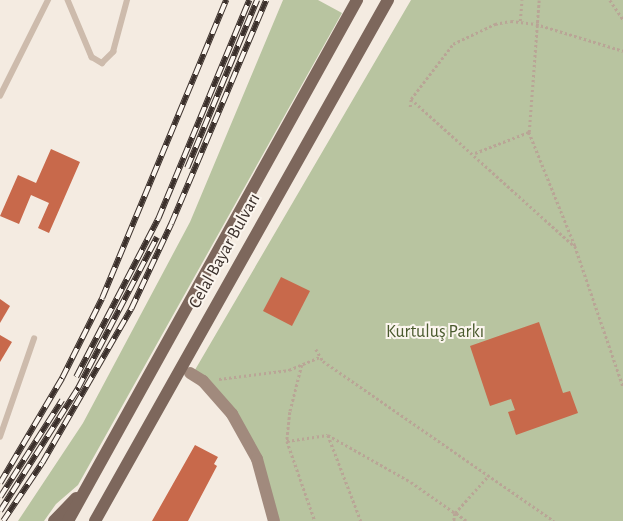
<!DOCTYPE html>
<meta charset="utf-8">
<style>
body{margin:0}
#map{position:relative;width:623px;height:521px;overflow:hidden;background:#f4ebe1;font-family:"Alegreya Sans",sans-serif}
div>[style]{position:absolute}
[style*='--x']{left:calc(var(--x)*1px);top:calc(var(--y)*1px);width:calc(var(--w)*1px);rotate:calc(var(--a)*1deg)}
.green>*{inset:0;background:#b8c4a0}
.building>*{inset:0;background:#c8694b}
.path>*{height:2.5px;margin-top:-1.25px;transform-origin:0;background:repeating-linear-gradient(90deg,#b9a596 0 2.5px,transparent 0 5px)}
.lane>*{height:5.5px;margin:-2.75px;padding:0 2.75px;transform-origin:2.75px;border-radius:2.75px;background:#cdbbac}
.secondary>*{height:12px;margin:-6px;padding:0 6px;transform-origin:6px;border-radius:6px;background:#a18a7d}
.primary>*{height:12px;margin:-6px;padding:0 6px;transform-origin:6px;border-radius:6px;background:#7d675c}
.rail>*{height:5.5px;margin-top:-2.75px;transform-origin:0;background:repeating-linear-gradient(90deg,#fbf5ee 0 11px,#3b302b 0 22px);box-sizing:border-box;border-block:1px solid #3b302b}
span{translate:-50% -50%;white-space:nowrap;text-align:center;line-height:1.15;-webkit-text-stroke:4px #fbf5ee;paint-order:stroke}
.street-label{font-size:18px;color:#3b302b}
.park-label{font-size:18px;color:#4a5a2e}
</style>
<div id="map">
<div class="green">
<div style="clip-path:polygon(283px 0,318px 0,342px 13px,78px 485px,56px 504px,44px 521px,18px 521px,83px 423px,190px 222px)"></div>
<div style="clip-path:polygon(411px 0,623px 0,623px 521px,274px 521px,257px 459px,232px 414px,192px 375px)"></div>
</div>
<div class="building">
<div style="clip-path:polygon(51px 149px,80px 162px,49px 233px,38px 228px,49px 203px,31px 195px,19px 224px,0 216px,18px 175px,36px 183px)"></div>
<div style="clip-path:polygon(281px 277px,310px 291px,292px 326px,263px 311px)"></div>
<div style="clip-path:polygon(0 299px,10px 306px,0 323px)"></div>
<div style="clip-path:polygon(539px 322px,563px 393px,570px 391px,578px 413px,516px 435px,508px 412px,515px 410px,511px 399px,490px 406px,470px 346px)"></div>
<div style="clip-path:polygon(0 335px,12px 342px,0 362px)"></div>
<div style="clip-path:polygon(195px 445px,218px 457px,214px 464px,217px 466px,188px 521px,152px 521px)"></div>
</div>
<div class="path">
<div style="--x:610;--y:0;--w:23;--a:56"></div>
<div style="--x:520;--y:21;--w:21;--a:-85"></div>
<div style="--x:411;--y:99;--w:218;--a:42"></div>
<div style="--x:410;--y:107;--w:8;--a:-83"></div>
<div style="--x:411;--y:99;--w:69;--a:-52.6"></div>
<div style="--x:453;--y:44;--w:47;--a:-25.5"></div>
<div style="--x:495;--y:24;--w:16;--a:-11"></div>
<div style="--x:511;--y:21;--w:25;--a:7"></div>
<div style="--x:536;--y:24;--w:91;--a:17.2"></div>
<div style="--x:529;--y:132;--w:123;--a:68"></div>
<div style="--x:575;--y:246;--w:148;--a:71.1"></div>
<div style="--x:475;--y:153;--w:58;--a:-21.3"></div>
<div style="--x:529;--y:132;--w:132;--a:-85.7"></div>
<div style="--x:316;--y:349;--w:14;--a:60"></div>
<div style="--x:323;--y:361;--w:281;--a:34.7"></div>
<div style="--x:302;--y:365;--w:49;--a:104.3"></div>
<div style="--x:290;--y:412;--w:29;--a:96"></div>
<div style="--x:287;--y:441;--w:85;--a:70.7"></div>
<div style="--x:219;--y:379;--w:71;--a:-7.3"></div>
<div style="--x:289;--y:370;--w:33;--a:-23"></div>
<div style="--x:328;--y:435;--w:95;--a:29.5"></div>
<div style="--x:411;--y:482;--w:54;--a:35.2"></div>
<div style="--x:455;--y:513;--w:8;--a:97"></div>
<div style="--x:287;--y:441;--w:41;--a:-8.3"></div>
<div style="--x:328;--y:435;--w:92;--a:69"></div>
<div style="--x:466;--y:521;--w:14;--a:-144"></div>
<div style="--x:455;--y:513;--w:51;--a:-48.2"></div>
</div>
<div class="lane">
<div style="--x:68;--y:0;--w:62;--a:67.2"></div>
<div style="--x:92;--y:57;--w:12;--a:31"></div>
<div style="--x:102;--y:63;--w:16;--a:-45"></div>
<div style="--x:113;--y:52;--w:54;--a:-74.9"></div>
<div style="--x:0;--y:96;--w:107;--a:-63.4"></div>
<div style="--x:0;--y:437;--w:104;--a:-70.9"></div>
</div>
<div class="secondary">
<div style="--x:190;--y:373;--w:15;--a:32"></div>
<div style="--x:203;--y:381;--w:44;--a:48.7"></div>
<div style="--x:232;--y:414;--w:51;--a:60.9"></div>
<div style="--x:257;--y:459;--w:64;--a:74.7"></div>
</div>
<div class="primary">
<div style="--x:54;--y:521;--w:32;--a:-46"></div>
<div style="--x:68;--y:521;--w:596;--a:-60.98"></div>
<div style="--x:95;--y:521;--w:598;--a:-60.65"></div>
</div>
<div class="rail">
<div style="--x:187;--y:168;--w:182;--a:-67.4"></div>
<div style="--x:76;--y:377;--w:178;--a:-62.6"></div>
<div style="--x:158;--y:219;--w:237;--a:-67.4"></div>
<div style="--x:0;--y:483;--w:122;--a:-59.4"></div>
<div style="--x:62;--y:378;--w:89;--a:-63.4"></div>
<div style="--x:102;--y:298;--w:323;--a:-67.4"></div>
<div style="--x:0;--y:497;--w:115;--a:-57.4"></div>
<div style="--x:0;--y:511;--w:146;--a:-57.6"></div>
<div style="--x:78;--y:388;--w:170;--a:-62.4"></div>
<div style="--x:3;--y:521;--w:70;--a:-56.1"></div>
<div style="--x:42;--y:463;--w:178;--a:-60"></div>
<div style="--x:131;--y:309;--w:94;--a:-64.8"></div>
<div style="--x:171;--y:224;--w:243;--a:-67"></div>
</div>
<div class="street-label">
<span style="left:225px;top:251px;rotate:-61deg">Celal Bayar Bulvarı</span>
</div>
<div class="park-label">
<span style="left:435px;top:332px">Kurtuluş Parkı</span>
</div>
</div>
